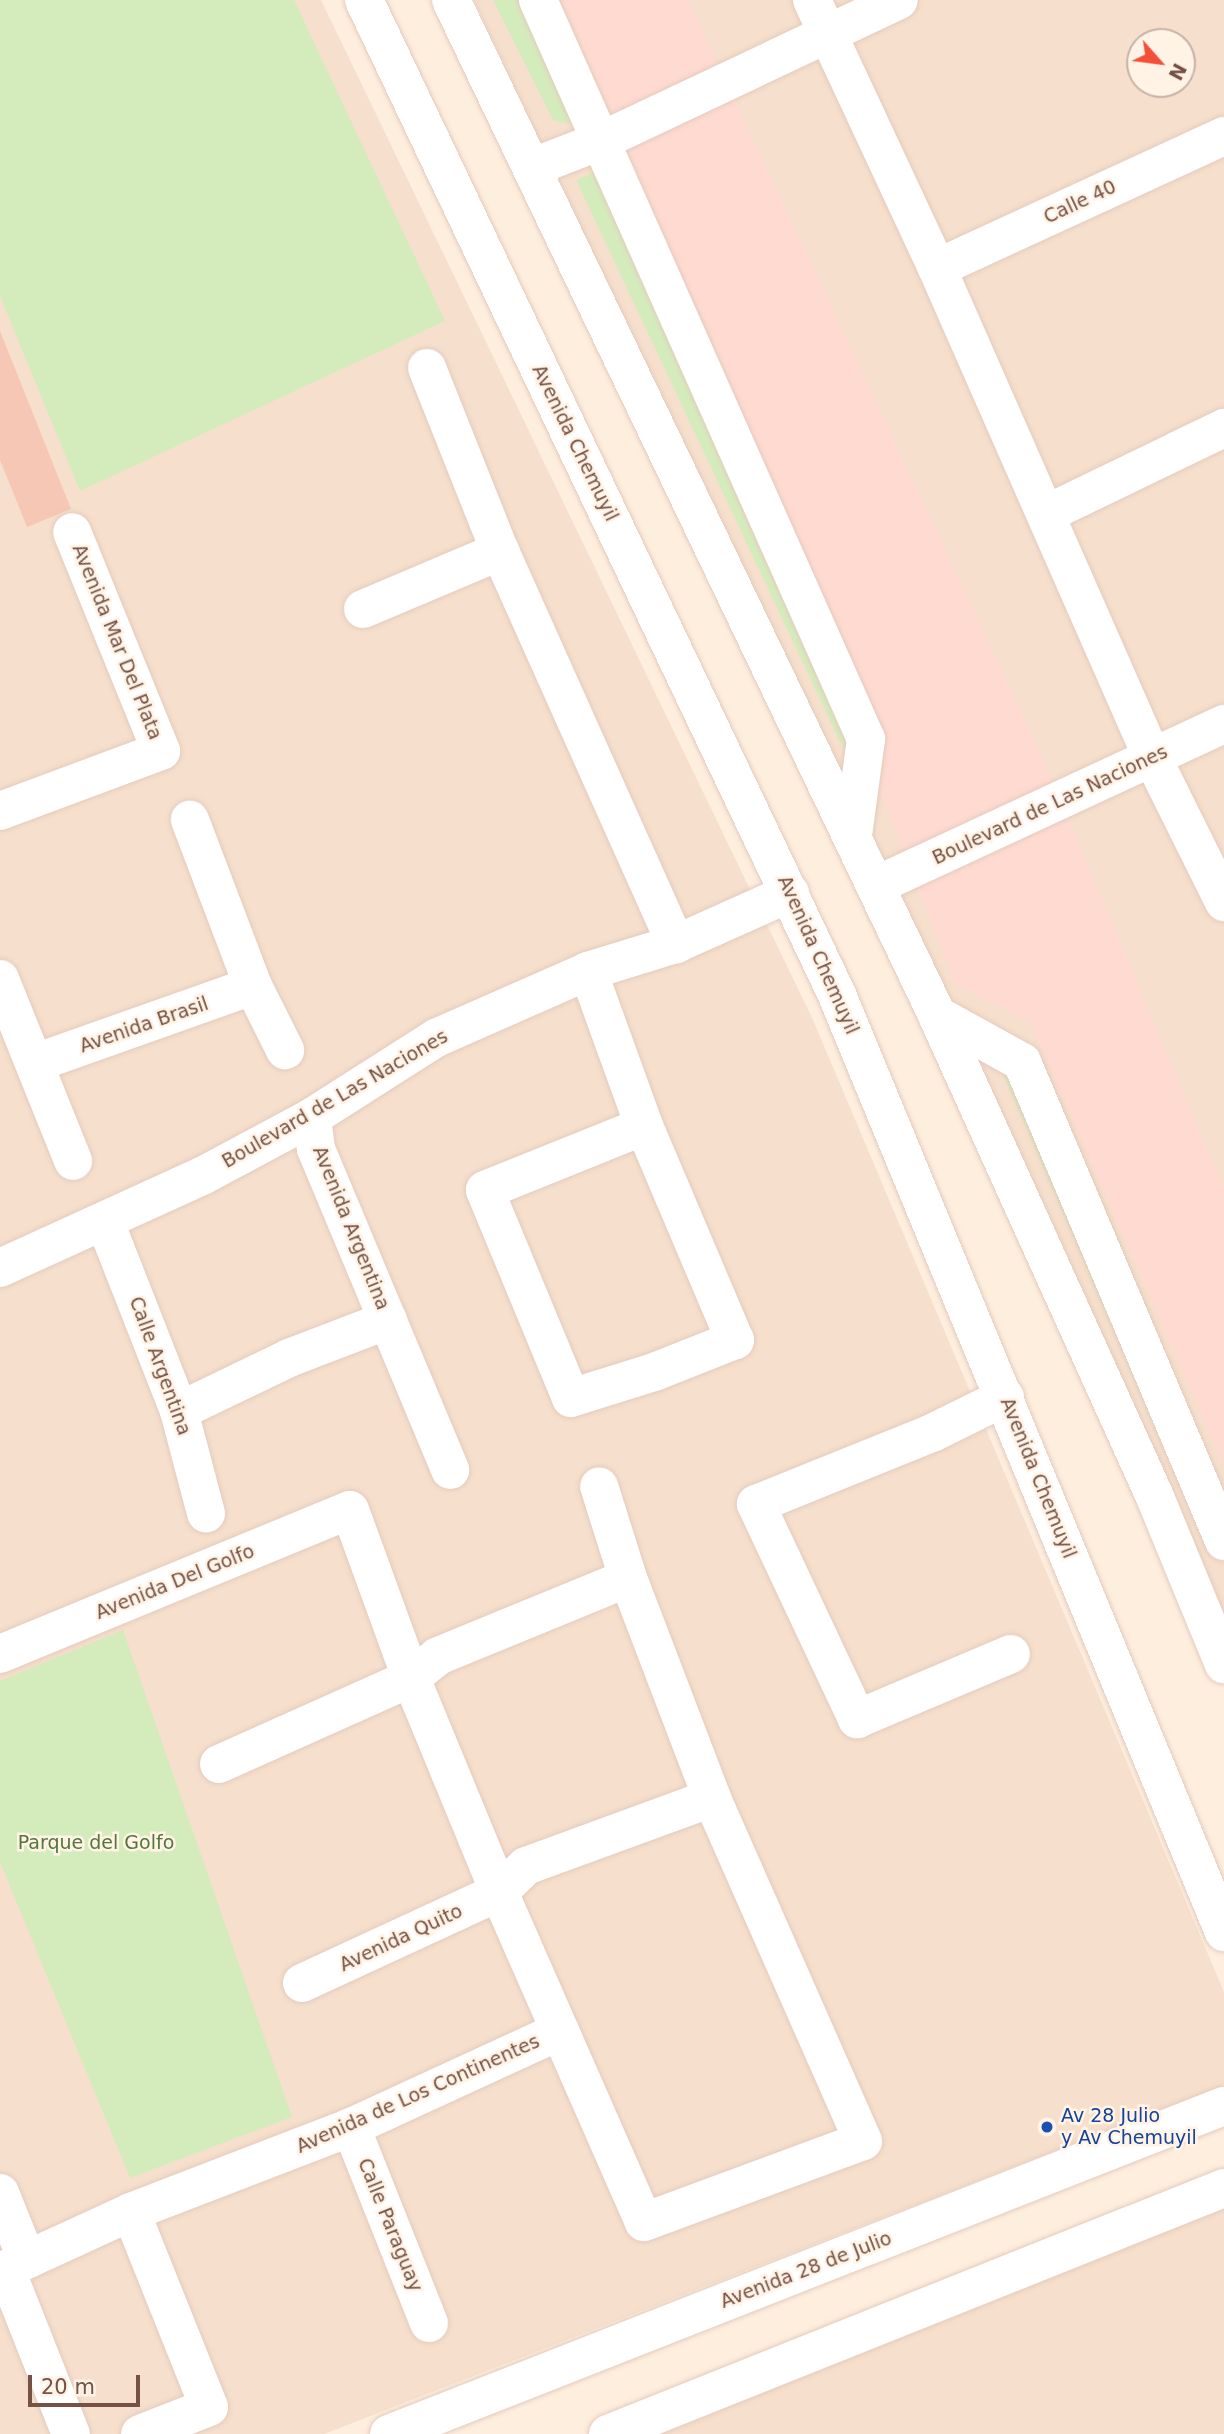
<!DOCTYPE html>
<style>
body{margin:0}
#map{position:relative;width:1224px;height:2434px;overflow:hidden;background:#feeede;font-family:"DejaVu Sans",sans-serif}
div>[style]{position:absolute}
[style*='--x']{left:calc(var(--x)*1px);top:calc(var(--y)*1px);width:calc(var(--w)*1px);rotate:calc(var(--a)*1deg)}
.residential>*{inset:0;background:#f6dfcc}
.commercial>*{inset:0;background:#ffdad1}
.green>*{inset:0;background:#d4ecbc}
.building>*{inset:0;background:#f5c7b4}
.roads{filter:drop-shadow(0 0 2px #e4cbbd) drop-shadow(0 0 2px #e4cbbd)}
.street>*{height:38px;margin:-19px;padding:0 19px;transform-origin:19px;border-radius:19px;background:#fff}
.secondary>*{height:38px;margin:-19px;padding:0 19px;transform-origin:19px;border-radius:19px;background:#fff}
.dots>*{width:19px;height:19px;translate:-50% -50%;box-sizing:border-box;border:4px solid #fff3e6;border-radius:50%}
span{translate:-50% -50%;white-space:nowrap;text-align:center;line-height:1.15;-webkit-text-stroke:5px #fff3e6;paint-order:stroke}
.street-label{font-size:19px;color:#765145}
.park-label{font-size:19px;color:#52773a}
.transit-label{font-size:19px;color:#164399}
.left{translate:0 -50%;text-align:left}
.north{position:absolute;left:1126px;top:28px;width:70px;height:70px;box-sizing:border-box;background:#fff3e6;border:2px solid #c8b2a6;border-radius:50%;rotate:118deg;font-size:19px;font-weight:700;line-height:28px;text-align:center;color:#765145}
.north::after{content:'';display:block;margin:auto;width:24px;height:32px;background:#f25039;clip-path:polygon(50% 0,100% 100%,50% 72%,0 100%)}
.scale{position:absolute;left:28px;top:2375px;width:112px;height:32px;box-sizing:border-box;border:4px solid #765145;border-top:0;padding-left:9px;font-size:21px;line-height:24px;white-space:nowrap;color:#765145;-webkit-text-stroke:5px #fff3e6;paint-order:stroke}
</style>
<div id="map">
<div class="residential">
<div style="clip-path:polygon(0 0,321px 0,813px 1020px,1224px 1992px,1224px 2085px,324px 2434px,0 2434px)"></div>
<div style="clip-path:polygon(evenodd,474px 0,1224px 0,1224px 1621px,546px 156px,474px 0,1140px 42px,1182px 42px,1182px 84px,1140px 84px,1140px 42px)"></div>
<div style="clip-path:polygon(1224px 2200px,1224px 2434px,622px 2434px)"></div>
</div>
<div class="commercial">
<div style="clip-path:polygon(561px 0,688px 0,1046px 765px,1224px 1190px,1224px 1466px,1030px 1022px,956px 984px,875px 779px,878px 729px)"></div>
</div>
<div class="green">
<div style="clip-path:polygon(0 0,294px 0,445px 321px,80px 491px,0 296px)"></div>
<div style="clip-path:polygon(493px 0,523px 0,574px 111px,569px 123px,553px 120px)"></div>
<div style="clip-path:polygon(596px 171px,852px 752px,849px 761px,576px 180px)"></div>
<div style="clip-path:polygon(996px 1058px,1010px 1068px,1174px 1461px,1169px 1460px)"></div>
<div style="clip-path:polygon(123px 1630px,292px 2117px,130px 2178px,0 1862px,0 1681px)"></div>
</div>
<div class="building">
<div style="clip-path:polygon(0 331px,71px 509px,27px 527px,0 460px)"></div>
</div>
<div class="roads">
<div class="street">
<div style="--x:538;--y:0;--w:809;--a:66.07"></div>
<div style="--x:866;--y:739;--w:97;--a:97.7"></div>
<div style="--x:812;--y:0;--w:296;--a:65"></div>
<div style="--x:937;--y:268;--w:534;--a:66.27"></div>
<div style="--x:1152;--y:757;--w:162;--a:63.6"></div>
<div style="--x:533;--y:167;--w:75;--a:-21.1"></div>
<div style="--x:603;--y:140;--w:327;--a:-25.3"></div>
<div style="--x:937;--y:268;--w:316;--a:-24.7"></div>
<div style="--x:427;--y:368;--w:197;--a:68.3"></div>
<div style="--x:500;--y:551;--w:431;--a:65.9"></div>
<div style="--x:1046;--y:514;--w:198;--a:-25.8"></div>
<div style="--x:363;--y:609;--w:149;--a:-22.9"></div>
<div style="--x:0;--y:811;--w:172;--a:-20.4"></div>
<div style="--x:161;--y:751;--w:236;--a:-112.1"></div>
<div style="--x:588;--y:971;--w:165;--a:70.1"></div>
<div style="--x:644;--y:1126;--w:233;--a:67"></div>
<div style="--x:735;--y:1340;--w:87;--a:158.4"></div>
<div style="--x:654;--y:1372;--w:87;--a:162.6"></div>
<div style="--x:571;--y:1398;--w:225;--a:-112.5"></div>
<div style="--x:485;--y:1190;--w:171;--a:-21.9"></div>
<div style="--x:0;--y:979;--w:196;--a:68.1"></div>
<div style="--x:253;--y:986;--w:72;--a:63.4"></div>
<div style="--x:937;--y:1015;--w:97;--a:28.9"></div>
<div style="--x:1022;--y:1062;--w:520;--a:67.13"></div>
<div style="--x:35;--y:1063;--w:231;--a:-19.5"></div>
<div style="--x:253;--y:986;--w:178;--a:-110.8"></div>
<div style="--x:312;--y:1117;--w:32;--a:83"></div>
<div style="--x:316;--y:1149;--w:348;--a:67.3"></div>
<div style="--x:105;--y:1222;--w:203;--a:68.6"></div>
<div style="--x:179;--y:1411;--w:106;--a:75.2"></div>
<div style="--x:1005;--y:1397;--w:81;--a:153.7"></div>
<div style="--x:932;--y:1433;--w:190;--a:158"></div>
<div style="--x:756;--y:1504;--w:238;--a:64.8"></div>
<div style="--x:857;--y:1719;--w:167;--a:-22.9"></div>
<div style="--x:179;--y:1411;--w:122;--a:-25.7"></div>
<div style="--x:289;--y:1358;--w:106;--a:-21"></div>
<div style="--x:0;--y:1654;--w:378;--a:-22.4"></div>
<div style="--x:350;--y:1510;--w:179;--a:70"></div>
<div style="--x:411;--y:1678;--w:231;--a:67.6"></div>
<div style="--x:499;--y:1892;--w:360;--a:66.3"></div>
<div style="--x:644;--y:2222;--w:233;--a:-20.3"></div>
<div style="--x:863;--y:2141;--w:375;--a:-113.8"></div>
<div style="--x:712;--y:1798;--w:235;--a:-110.9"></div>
<div style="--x:628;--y:1578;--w:96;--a:-107.5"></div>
<div style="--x:219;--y:1764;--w:210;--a:-24.1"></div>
<div style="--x:411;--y:1678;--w:35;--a:-39"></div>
<div style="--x:438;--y:1656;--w:205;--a:-22.3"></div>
<div style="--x:302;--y:1983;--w:217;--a:-24.8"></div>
<div style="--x:499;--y:1892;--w:37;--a:-44"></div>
<div style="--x:526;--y:1866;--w:198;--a:-20.1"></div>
<div style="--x:351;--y:2127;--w:211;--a:68.3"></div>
<div style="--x:0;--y:2193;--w:72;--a:68.1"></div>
<div style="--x:131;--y:2212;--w:210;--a:68.2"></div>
<div style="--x:209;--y:2407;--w:74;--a:158.6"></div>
<div style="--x:6;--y:2270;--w:176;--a:68.4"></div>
<div style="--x:0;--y:2272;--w:144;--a:-24.6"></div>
<div style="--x:131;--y:2212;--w:236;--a:-21.1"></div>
<div style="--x:351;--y:2127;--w:230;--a:-24.7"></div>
</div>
<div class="secondary">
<div style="--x:364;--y:0;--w:1102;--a:64.57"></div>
<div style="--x:837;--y:995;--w:1014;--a:67.56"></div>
<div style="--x:451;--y:0;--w:1125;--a:64.41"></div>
<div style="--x:937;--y:1015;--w:529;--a:65.66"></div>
<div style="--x:1155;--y:1497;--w:181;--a:67.6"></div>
<div style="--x:877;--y:885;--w:383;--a:-24.9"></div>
<div style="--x:0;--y:1268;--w:224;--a:-24.5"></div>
<div style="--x:204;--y:1175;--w:123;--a:-28.2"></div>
<div style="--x:312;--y:1117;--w:147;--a:-32.5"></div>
<div style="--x:436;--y:1038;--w:166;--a:-23.8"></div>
<div style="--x:588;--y:971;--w:92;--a:-17.1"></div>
<div style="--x:676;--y:944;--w:125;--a:-24.1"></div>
<div style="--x:389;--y:2434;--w:897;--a:-21.45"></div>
<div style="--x:608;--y:2434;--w:663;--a:-21.77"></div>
</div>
</div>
<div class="dots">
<div style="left:1047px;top:2127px;background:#1a4fb4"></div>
</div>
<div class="street-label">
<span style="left:1080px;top:202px;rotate:-25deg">Calle 40</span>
<span style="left:575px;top:443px;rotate:64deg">Avenida Chemuyil</span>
<span style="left:117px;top:642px;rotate:68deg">Avenida Mar Del Plata</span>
<span style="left:1050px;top:805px;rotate:-25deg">Boulevard de Las Naciones</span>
<span style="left:818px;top:955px;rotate:66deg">Avenida Chemuyil</span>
<span style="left:144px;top:1025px;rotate:-19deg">Avenida Brasil</span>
<span style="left:335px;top:1099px;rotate:-30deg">Boulevard de Las Naciones</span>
<span style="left:351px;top:1228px;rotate:68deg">Avenida Argentina</span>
<span style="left:160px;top:1366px;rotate:70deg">Calle Argentina</span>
<span style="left:1038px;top:1478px;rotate:68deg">Avenida Chemuyil</span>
<span style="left:175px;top:1582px;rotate:-22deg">Avenida Del Golfo</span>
<span style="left:401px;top:1938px;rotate:-25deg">Avenida Quito</span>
<span style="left:418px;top:2094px;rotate:-24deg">Avenida de Los Continentes</span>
<span style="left:390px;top:2225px;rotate:68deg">Calle Paraguay</span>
<span style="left:806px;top:2270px;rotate:-21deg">Avenida 28 de Julio</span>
</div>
<div class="park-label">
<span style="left:96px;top:1843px">Parque del Golfo</span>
</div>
<div class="transit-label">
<span class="left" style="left:1061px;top:2127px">Av 28 Julio<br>y Av Chemuyil</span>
</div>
<div class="north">N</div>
<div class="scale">20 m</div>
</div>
